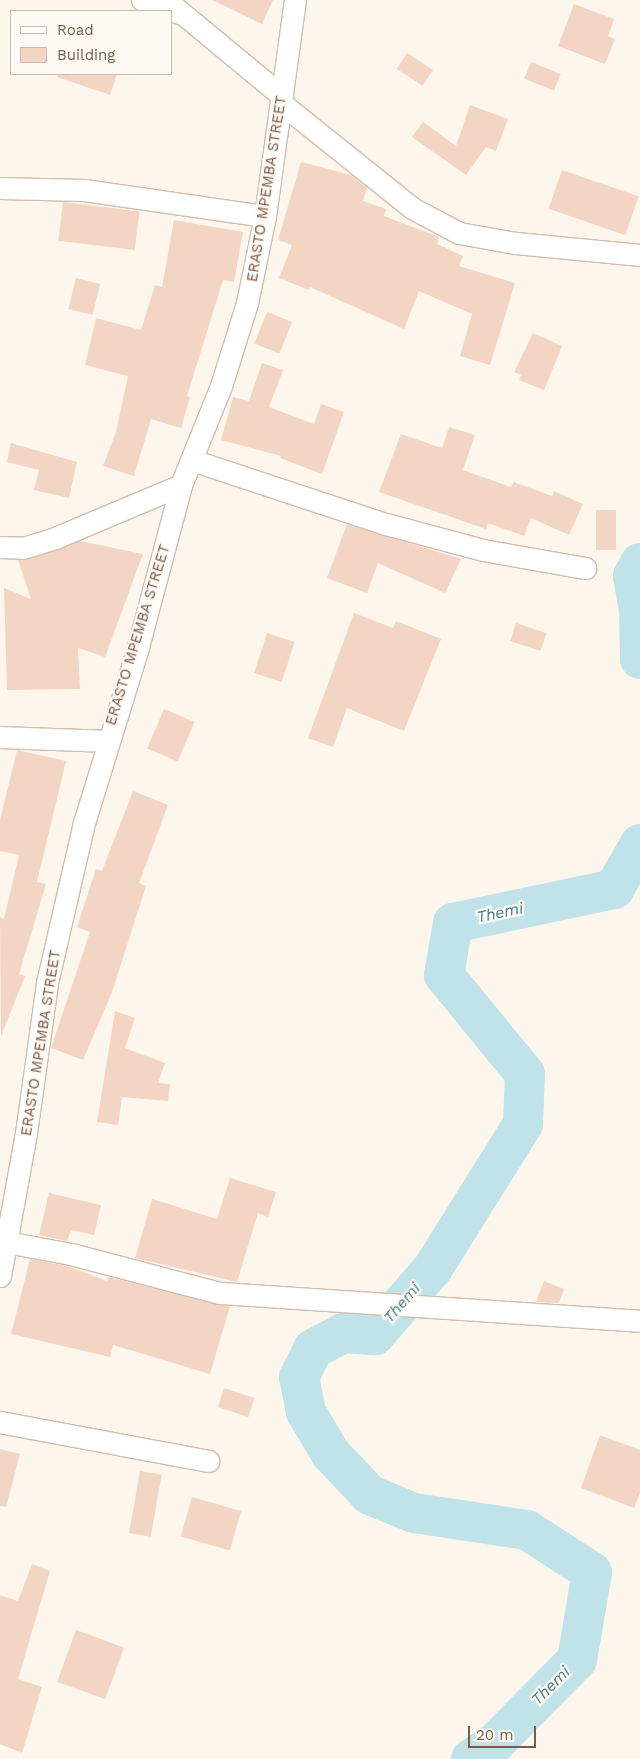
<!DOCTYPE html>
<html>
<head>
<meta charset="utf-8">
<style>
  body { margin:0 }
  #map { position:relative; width:640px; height:1759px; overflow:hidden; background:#fdf6ec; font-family:"Work Sans",sans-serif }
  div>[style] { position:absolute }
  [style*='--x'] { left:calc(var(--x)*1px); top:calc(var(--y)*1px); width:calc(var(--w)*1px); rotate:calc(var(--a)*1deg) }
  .river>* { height:40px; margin:-20px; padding:0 20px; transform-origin:20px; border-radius:20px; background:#bfe3e8 }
  .building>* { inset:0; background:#f3d5c3; transform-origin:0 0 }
  .roads { filter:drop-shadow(1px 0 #d1beb0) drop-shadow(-1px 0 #d1beb0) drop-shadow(0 1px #d1beb0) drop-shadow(0 -1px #d1beb0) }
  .minor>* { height:21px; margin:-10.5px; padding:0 10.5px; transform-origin:10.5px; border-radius:10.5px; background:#fff }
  span { translate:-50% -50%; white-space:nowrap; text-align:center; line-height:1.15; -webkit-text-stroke:4.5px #fffaf3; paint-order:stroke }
  .street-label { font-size:15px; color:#7a5c4d }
  .water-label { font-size:16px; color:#437c86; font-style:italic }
  .legend { position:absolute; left:10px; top:10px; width:162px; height:65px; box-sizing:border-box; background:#fffaf3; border:1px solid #cabbb1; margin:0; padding:6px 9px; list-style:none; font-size:15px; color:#7a5c4d }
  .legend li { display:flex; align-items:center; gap:10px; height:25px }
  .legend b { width:25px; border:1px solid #cabbb1 }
  .scale { position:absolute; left:468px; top:1726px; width:68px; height:22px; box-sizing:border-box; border:2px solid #7a5c4d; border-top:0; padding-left:6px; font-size:15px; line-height:18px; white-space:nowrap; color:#7a5c4d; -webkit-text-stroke:4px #fffaf3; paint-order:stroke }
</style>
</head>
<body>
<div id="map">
  <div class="river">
    <div style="--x:640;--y:563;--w:15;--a:118"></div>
    <div style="--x:633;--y:576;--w:34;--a:80"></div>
    <div style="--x:639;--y:609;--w:50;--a:88.9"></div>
    <div style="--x:471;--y:1759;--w:30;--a:-34"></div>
    <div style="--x:496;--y:1742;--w:115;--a:-45.4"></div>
    <div style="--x:577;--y:1660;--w:89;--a:-80.3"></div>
    <div style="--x:592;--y:1572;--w:77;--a:-147.1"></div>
    <div style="--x:527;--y:1530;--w:114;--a:-171.4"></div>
    <div style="--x:414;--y:1513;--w:48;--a:-157.8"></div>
    <div style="--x:370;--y:1495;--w:57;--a:-133.6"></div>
    <div style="--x:331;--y:1454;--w:49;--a:-120.8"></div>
    <div style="--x:306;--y:1412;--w:36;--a:-101"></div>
    <div style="--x:299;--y:1377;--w:31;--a:-63"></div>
    <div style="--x:313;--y:1349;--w:34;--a:-28"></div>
    <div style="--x:343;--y:1333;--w:32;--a:4"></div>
    <div style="--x:375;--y:1335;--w:89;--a:-49.1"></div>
    <div style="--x:433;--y:1268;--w:170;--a:-58"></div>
    <div style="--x:523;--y:1124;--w:50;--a:-87.7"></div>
    <div style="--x:525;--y:1074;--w:128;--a:-129.3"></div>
    <div style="--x:444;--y:975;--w:53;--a:-80.2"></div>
    <div style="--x:453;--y:923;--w:165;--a:-11.9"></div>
    <div style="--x:614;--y:889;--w:52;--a:-60"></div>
  </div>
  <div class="building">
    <div style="clip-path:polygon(212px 0,273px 0,262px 24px)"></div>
    <div style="clip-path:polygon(574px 4px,614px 19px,608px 36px,615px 39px,605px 64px,558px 46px)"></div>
    <div style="left:407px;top:53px;width:31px;height:19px;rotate:33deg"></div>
    <div style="left:531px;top:62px;width:32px;height:18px;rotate:22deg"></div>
    <div style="clip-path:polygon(58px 74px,117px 74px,110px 95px,57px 77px)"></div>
    <div style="clip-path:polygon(470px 105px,508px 119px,496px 151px,486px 147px,466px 175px,412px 137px,423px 122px,456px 146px)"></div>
    <div style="clip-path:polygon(301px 162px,351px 175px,367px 188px,363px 201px,386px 209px,384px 216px,439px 237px,437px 244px,463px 256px,459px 266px,515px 283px,490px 365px,460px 356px,472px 314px,419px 291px,404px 329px,310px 287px,309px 290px,279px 278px,292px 245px,278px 240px)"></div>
    <div style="left:562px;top:170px;width:81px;height:41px;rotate:19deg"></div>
    <div style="left:63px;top:202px;width:77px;height:39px;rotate:7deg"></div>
    <div style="clip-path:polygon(174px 220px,243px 232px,234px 282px,223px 280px,187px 396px,190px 397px,181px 428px,151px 419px,134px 476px,103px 466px,116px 432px,128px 376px,85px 365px,96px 318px,141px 330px,155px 285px,162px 287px)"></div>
    <div style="left:76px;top:278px;width:25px;height:32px;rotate:14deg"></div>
    <div style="left:267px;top:312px;width:27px;height:34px;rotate:22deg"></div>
    <div style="clip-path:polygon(533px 333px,562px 346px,544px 390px,519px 380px,521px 375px,514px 372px)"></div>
    <div style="clip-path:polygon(262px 363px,283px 370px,269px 407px,314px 424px,321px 404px,344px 412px,322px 474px,280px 458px,281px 456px,221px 440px,233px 397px,249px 401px)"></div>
    <div style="clip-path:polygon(449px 427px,475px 435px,463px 470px,511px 487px,514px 482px,552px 496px,554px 491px,583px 504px,569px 535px,531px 518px,524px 536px,488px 523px,486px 529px,379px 492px,401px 434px,442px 448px)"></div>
    <div style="clip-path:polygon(11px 443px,77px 462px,69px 498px,34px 490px,39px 470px,7px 462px)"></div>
    <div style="left:596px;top:510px;width:20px;height:40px"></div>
    <div style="clip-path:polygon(347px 524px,461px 559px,445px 593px,378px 563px,367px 593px,327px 578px)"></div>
    <div style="clip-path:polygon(80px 541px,143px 554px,105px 657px,78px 648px,80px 689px,7px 690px,4px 588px,31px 599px,18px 560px)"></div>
    <div style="clip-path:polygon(354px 613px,393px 628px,396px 621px,441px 639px,404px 731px,347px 708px,333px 747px,308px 738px)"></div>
    <div style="left:516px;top:623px;width:32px;height:19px;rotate:18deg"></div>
    <div style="left:267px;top:633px;width:29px;height:42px;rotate:18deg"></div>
    <div style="left:164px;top:709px;width:33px;height:43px;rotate:23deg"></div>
    <div style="clip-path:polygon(17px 750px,66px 761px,37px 882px,46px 884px,19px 974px,25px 976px,1px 1036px,0 917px,4px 919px,19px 855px,0 851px,0 820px)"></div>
    <div style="clip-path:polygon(133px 791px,168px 805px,139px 883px,146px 886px,112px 992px,83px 1060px,51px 1048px,90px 932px,77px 927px,96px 869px,102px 871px)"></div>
    <div style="clip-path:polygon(115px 1011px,135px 1018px,125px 1048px,165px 1063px,158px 1083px,170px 1084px,168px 1101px,122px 1097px,118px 1125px,97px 1122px)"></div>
    <div style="clip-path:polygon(230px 1178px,276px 1192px,268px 1217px,258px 1213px,237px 1282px,135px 1258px,152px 1199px,217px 1219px)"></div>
    <div style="clip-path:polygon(49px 1193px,101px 1205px,94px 1235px,71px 1230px,67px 1241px,39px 1235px)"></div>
    <div style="clip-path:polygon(30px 1259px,67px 1266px,107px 1281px,108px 1277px,230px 1306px,210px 1374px,113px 1345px,110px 1357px,11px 1334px)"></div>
    <div style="clip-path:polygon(544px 1281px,564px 1289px,559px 1303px,536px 1302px)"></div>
    <div style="left:224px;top:1388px;width:32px;height:20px;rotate:18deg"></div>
    <div style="clip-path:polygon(600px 1435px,640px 1450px,640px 1493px,634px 1508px,581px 1488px)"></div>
    <div style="clip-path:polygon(0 1449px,20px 1454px,6px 1507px,0 1506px)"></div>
    <div style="left:140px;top:1471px;width:22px;height:63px;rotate:10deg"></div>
    <div style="left:192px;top:1497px;width:51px;height:41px;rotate:16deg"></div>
    <div style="clip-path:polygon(32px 1564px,50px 1571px,18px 1679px,42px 1687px,22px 1753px,0 1744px,0 1595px,18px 1601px)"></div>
    <div style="left:76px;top:1630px;width:51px;height:55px;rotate:20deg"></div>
  </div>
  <div class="roads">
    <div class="minor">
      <div style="--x:142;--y:0;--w:39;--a:19"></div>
      <div style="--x:166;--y:0;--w:151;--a:39.6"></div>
      <div style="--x:281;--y:103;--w:168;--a:38.7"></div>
      <div style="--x:412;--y:208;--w:53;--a:28"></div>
      <div style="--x:459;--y:233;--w:58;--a:10"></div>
      <div style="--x:516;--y:243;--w:125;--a:5.5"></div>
      <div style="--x:0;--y:188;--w:84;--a:1.4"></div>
      <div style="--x:84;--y:190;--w:183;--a:8.2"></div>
      <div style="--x:192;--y:460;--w:204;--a:18.3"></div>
      <div style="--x:386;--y:524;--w:100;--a:15"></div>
      <div style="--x:483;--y:550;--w:104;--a:10"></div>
      <div style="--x:0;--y:547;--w:23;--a:2"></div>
      <div style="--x:23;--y:548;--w:34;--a:-17"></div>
      <div style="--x:55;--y:538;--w:137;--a:-22.8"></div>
      <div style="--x:0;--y:737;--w:107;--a:2.1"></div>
      <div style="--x:6;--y:1242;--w:66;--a:10.5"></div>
      <div style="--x:71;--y:1254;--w:154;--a:14.7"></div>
      <div style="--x:220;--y:1293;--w:421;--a:3.8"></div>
      <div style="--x:0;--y:1276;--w:145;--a:-79.7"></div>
      <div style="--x:26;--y:1133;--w:151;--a:-82"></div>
      <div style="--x:47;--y:983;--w:164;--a:-77"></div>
      <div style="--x:84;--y:823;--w:184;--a:-72.9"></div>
      <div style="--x:138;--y:647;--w:168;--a:-75.1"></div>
      <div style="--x:181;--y:485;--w:107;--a:-68"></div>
      <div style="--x:221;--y:386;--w:87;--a:-72.6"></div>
      <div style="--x:247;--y:303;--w:89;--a:-78.3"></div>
      <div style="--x:265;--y:216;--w:218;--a:-82.1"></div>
      <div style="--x:0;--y:1422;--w:212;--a:10.6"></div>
    </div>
  </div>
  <div class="street-label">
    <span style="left:267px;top:189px;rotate:-81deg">ERASTO MPEMBA STREET</span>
    <span style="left:138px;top:635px;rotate:-73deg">ERASTO MPEMBA STREET</span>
    <span style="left:41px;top:1043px;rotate:-81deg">ERASTO MPEMBA STREET</span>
  </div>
  <div class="water-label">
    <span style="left:500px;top:913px;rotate:-12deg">Themi</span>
    <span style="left:402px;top:1303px;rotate:-49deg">Themi</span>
    <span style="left:551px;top:1686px;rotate:-45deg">Themi</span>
  </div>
  <ul class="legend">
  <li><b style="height:6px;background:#fff"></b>Road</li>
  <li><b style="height:14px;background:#f3d5c3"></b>Building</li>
  </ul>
  <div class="scale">20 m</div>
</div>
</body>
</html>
